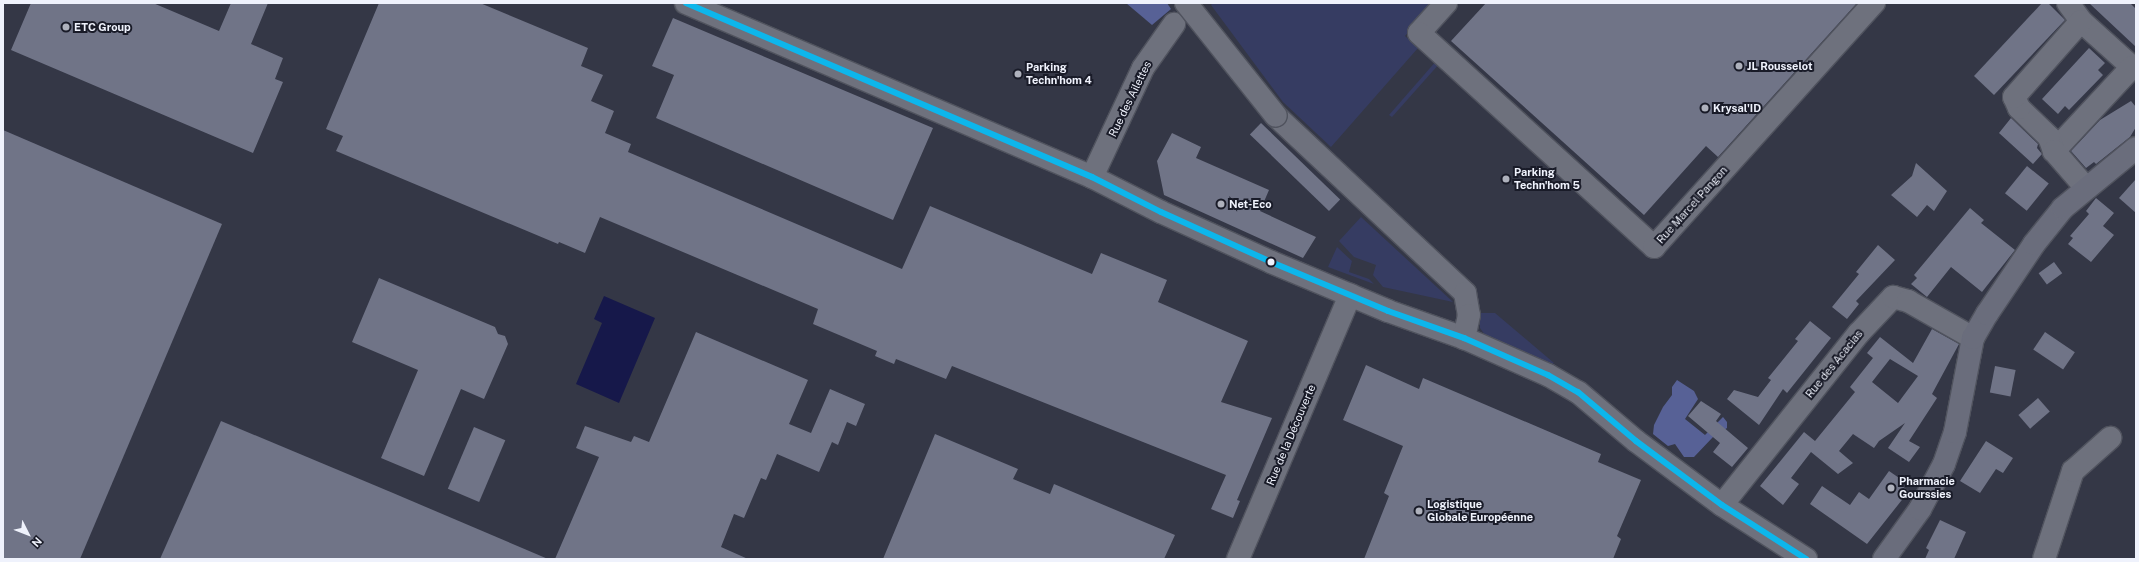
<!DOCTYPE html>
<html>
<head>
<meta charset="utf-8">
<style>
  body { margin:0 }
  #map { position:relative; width:2139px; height:562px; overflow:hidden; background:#343746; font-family:"Public Sans",sans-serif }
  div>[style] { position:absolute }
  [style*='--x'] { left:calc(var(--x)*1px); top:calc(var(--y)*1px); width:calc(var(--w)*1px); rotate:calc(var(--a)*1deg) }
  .green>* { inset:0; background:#363c62 }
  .forest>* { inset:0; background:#576196 }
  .water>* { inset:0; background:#16184a }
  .building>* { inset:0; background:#707487; transform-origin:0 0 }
  .roads { filter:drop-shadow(1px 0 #50535e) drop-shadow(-1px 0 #50535e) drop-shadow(0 1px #50535e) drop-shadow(0 -1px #50535e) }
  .minor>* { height:22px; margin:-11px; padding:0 11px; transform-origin:11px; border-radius:11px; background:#6e717d }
  .major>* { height:22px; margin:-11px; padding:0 11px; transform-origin:11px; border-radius:11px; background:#6a6d7c }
  .bridges { filter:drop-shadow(1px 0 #50535e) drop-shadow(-1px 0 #50535e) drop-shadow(0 1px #50535e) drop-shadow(0 -1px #50535e) }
  .minor-bridge>* { height:22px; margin:-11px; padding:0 11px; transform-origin:11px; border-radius:11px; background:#6e717d }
  .bus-1>* { height:6px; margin:-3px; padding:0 3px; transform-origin:3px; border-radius:3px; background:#0db6eb }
  .dots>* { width:11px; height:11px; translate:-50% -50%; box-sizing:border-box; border:2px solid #191b28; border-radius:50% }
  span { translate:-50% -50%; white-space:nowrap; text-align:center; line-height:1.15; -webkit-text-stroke:4px #191b28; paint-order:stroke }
  .poi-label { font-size:11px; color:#eff2fc; font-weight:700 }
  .left { translate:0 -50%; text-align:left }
  .street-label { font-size:11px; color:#eff2fc }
  .frame { position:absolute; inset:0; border:4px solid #eff2fc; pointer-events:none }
  .north { position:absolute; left:8px; top:514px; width:40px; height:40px; -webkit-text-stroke:3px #191b28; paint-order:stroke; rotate:132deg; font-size:11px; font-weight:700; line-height:16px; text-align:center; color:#eff2fc }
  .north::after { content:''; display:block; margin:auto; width:14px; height:18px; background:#eff2fc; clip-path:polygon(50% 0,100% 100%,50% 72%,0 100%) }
</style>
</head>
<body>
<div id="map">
  <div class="green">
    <div style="clip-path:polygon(1213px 3px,1434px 3px,1405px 36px,1418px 48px,1331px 147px,1283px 102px,1211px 5px)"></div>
    <div style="clip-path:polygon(1437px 60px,1440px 63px,1392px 117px,1389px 115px)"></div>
    <div style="clip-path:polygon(1361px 217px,1453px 302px,1383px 287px,1373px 275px,1376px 265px,1354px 257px,1339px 241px)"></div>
    <div style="clip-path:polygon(1337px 247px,1352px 261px,1349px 272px,1369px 279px,1374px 284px,1328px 267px)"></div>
    <div style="clip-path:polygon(1479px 313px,1495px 313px,1554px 363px,1551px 365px,1485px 335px,1480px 328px)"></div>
  </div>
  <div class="forest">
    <div style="clip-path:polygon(1126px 3px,1167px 3px,1171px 9px,1152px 25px)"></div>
    <div style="clip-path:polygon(1677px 380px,1694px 391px,1698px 399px,1685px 419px,1705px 435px,1723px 417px,1727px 422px,1727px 428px,1713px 437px,1694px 457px,1684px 457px,1675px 444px,1668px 446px,1653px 434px,1654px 425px,1663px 407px,1672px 395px,1672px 387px)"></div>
  </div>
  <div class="water">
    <div style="clip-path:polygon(604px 296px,655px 318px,619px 403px,576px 384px,602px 323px,594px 319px)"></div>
  </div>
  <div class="building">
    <div style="clip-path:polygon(31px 3px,153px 3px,219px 31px,231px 3px,268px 3px,251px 44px,283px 58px,275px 79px,283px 82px,253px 153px,11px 50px)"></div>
    <div style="clip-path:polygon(379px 3px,480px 3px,588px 48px,581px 66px,603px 75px,591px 101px,614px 111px,605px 133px,631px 144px,628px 152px,902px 269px,930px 206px,1092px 274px,1101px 253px,1167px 280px,1158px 302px,1248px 341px,1221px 402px,1272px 418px,1237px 500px,1240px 501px,1233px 518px,1211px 509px,1226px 475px,952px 366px,946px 379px,896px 359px,894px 364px,875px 356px,877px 351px,813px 324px,818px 309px,600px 217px,585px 253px,559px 242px,558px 244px,336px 151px,343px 136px,326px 129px)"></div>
    <div style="clip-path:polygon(1486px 3px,1857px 3px,1718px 157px,1706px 146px,1644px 215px,1451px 41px)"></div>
    <div style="clip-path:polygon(2042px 3px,2048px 3px,2065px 20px,1994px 95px,1974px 76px)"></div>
    <div style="clip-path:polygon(2089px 3px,2130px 3px,2136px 9px,2136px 47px)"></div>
    <div style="clip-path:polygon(673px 18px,933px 128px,893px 220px,656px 118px,674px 75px,652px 66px)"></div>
    <div style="clip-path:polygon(2089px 48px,2105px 63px,2098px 70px,2103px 75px,2069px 110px,2065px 106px,2058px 114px,2042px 99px)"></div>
    <div style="clip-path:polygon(2131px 101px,2136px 107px,2136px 127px,2130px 137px,2096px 164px,2094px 162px,2086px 168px,2071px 151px,2100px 120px)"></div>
    <div style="clip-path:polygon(2011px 118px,2038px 144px,2037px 148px,2042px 154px,2033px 164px,1999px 133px)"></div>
    <div style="left:1261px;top:123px;width:110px;height:16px;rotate:44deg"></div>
    <div style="clip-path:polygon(3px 130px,222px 224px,80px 559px,3px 559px)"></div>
    <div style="clip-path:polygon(1172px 133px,1201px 147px,1196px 158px,1269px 190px,1260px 211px,1316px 237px,1303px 258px,1164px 195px,1157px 161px)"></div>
    <div style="clip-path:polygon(1916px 163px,1947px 191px,1934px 211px,1927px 205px,1917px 217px,1891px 195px,1912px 176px)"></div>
    <div style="left:2027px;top:166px;width:28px;height:35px;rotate:39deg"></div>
    <div style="clip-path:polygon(2136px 179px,2136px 213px,2119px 198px)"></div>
    <div style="clip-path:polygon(2096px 198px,2114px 213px,2103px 226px,2114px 235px,2091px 262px,2068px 244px,2073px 238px,2070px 236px,2089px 214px,2086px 211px)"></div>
    <div style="clip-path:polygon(1970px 208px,1984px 220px,1981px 223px,2015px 250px,1982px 292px,1951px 267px,1927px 297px,1911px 284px,1917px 278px,1914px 275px)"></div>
    <div style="clip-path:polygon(1878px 245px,1895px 260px,1856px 301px,1859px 304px,1847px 319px,1832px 307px,1859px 274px,1856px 272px)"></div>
    <div style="left:2054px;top:262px;width:14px;height:19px;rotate:54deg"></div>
    <div style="clip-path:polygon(379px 278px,495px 327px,498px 334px,505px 336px,508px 344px,484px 399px,461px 389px,424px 476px,381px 458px,418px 370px,352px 342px)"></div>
    <div style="clip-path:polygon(1810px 321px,1831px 338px,1787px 393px,1783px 389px,1759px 425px,1727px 399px,1734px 390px,1758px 397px,1771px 380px,1768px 378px,1798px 341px,1795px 339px)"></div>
    <div style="clip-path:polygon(evenodd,1932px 329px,1959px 344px,1932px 394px,1937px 398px,1909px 441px,1920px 447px,1909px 462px,1888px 448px,1905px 423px,1879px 441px,1874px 448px,1853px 434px,1839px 451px,1853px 463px,1838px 474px,1811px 452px,1791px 478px,1799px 484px,1783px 505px,1760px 486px,1804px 432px,1815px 441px,1855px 392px,1850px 387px,1873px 358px,1867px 353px,1880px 337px,1913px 363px,1932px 329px,1890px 359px,1918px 376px,1898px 403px,1872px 382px,1890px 359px)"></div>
    <div style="clip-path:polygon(696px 332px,808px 380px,789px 424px,811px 433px,830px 389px,865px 404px,856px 426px,847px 422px,838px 445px,832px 442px,819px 472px,777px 454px,766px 480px,761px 478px,744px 518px,734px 514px,721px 547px,748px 559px,555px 559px,599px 457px,576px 448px,585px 426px,631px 442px,634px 436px,649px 442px)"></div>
    <div style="left:2045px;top:332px;width:36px;height:21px;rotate:34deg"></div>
    <div style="clip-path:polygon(1366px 365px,1419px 389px,1423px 378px,1601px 454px,1598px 462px,1641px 480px,1617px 536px,1621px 539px,1613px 559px,1364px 559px,1389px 496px,1384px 493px,1403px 446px,1343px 420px)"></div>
    <div style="left:1995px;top:366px;width:21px;height:27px;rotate:11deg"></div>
    <div style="left:2038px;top:398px;width:18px;height:26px;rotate:49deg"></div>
    <div style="clip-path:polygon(1701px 401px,1721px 414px,1716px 421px,1748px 448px,1732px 467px,1713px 452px,1720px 443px,1688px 416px)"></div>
    <div style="clip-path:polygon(221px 421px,393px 493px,548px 559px,160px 559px)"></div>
    <div style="left:474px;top:427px;width:34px;height:67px;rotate:23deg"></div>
    <div style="clip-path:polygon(935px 434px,1018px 469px,1013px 479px,1050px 494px,1054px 484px,1175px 535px,1164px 559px,883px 559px)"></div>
    <div style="clip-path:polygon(1986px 441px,2013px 458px,2003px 473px,1996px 469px,1980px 493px,1960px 481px)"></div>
    <div style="clip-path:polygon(1889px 471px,1905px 482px,1902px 486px,1909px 491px,1867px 544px,1810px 504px,1822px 486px,1850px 505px,1859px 492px,1869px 499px)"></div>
    <div style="clip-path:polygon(1940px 520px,1966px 532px,1954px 559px,1925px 559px,1929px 550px,1926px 548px)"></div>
  </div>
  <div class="roads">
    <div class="minor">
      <div style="--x:686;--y:3;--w:442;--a:23.2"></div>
      <div style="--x:1092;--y:177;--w:77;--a:26.9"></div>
      <div style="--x:1161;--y:212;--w:121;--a:24.4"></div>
      <div style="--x:1271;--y:262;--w:127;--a:22.7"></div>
      <div style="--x:1388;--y:311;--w:81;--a:19.6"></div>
      <div style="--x:1464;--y:338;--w:92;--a:23.8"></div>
      <div style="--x:1548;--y:375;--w:34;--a:30"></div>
      <div style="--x:1578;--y:392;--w:76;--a:40.2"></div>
      <div style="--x:1636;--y:441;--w:107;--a:36.7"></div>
      <div style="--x:1722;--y:505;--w:100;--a:32.7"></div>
      <div style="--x:1446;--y:3;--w:40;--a:132"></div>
      <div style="--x:1419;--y:33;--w:318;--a:42.3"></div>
      <div style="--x:1654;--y:247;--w:329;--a:-48"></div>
      <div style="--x:2068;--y:3;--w:22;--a:54"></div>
      <div style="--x:2081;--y:21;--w:69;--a:42"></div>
      <div style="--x:2132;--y:67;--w:115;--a:132.9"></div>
      <div style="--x:2054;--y:151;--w:15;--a:-110"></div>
      <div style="--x:2049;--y:137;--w:42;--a:-136"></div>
      <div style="--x:2019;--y:108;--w:12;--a:-114"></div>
      <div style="--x:2014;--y:97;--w:101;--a:-48.6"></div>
      <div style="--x:1276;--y:116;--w:259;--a:43.1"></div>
      <div style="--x:1465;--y:293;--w:22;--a:80"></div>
      <div style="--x:1469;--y:315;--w:24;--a:102"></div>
      <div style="--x:2054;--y:151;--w:49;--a:49.1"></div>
      <div style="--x:1092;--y:177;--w:120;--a:-64.9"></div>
      <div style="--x:1143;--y:68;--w:54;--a:-54.8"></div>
      <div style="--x:1722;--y:505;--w:220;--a:-51.5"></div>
      <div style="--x:1859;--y:333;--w:50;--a:-46.6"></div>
      <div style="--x:1893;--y:297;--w:16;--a:15"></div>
      <div style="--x:1908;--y:301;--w:75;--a:29.6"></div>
      <div style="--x:1238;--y:559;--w:287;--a:-67"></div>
      <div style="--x:2044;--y:559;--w:93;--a:-71.8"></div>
      <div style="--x:2073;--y:471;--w:50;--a:-41.7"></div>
    </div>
    <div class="major">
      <div style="--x:1884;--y:559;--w:62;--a:-54.2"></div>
      <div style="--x:1920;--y:509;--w:51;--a:-61.9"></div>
      <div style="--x:1944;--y:464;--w:34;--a:-71"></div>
      <div style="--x:1955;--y:432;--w:96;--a:-79.2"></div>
      <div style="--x:1973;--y:338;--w:28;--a:-60"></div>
      <div style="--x:1987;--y:314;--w:84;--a:-56.1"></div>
      <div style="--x:2034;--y:244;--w:46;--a:-51.1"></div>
      <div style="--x:2063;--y:208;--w:94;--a:-39.4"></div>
    </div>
  </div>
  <div class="bridges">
    <div class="minor-bridge">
      <div style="--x:1186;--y:3;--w:144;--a:51.5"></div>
    </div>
  </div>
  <div class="bus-1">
    <div style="--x:686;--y:3;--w:442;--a:23.2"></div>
    <div style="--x:1092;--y:177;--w:77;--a:26.9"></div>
    <div style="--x:1161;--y:212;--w:121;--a:24.4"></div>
    <div style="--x:1271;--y:262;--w:127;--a:22.7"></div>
    <div style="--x:1388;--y:311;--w:81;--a:19.6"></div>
    <div style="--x:1464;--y:338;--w:92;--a:23.8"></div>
    <div style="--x:1548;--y:375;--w:34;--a:30"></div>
    <div style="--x:1578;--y:392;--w:76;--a:40.2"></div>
    <div style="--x:1636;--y:441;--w:107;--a:36.7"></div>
    <div style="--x:1722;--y:505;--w:100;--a:32.7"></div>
  </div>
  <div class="dots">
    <div style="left:66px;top:27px;background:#aeb1bc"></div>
    <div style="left:1739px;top:66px;background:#aeb1bc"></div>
    <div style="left:1018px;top:74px;background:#aeb1bc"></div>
    <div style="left:1705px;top:108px;background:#aeb1bc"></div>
    <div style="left:1506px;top:179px;background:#aeb1bc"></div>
    <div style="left:1221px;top:204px;background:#aeb1bc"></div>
    <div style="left:1271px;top:262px;background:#eff2fc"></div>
    <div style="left:1891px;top:488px;background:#aeb1bc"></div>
    <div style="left:1419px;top:511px;background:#aeb1bc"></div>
  </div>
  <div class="poi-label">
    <span class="left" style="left:74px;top:27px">ETC Group</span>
    <span class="left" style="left:1747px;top:66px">JL Rousselot</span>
    <span class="left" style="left:1026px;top:74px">Parking<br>Techn'hom 4</span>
    <span class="left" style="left:1713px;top:108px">Krysal'ID</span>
    <span class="left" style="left:1514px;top:179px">Parking<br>Techn'hom 5</span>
    <span class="left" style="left:1229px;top:204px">Net-Eco</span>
    <span class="left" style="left:1899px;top:488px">Pharmacie<br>Gourssies</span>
    <span class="left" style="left:1427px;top:511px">Logistique<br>Globale Européenne</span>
  </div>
  <div class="street-label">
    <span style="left:1130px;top:99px;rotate:-64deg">Rue des Ailettes</span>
    <span style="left:1692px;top:205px;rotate:-48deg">Rue Marcel Pangon</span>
    <span style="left:1834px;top:364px;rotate:-51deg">Rue des Acacias</span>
    <span style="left:1291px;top:435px;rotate:-67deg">Rue de la Découverte</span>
  </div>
  <div class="frame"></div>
  <div class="north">N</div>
</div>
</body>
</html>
